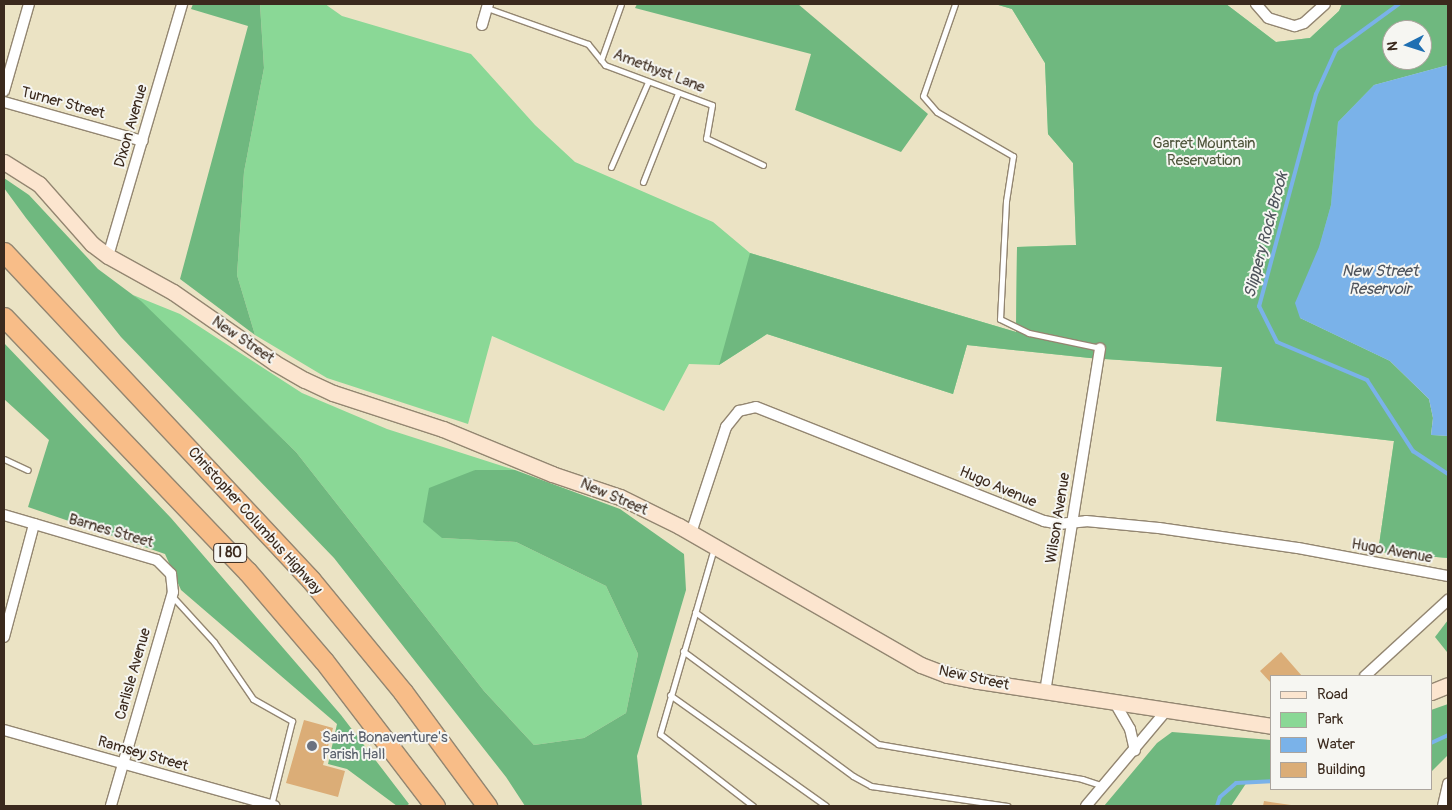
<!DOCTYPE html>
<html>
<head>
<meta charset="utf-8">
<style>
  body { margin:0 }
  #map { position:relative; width:1452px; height:810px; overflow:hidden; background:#ebe3c4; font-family:Pangolin,sans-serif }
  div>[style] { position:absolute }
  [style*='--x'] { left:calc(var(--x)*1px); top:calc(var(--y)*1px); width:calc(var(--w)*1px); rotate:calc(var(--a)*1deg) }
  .green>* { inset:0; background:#8ad896 }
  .forest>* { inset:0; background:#6fb87f }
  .water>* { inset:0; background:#7ab2e9 }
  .stream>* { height:4px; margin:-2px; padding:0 2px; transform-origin:2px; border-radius:2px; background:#7ab2e9 }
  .building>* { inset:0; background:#dbad77 }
  .roads { filter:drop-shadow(1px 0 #938671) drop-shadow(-1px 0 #938671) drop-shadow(0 1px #938671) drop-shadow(0 -1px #938671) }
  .lane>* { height:5px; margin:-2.5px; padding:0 2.5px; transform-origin:2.5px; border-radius:2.5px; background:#fff }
  .street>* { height:10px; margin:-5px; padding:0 5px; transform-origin:5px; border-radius:5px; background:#fff }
  .secondary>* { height:15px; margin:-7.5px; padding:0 7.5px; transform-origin:7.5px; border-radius:7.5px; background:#fce5cf }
  .highway>* { height:19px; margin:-9.5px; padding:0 9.5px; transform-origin:9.5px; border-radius:9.5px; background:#f8bd88 }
  .dots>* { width:14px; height:14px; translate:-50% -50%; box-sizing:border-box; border:2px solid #f6f6f2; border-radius:50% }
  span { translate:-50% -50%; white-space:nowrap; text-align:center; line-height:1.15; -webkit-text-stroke:4px #f6f6f2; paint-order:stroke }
  .shield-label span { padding:1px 4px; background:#f6f6f2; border:1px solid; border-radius:4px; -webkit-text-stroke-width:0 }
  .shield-label { font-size:14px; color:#3b2a1e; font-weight:700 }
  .street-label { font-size:15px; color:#3b2a1e }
  .park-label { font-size:15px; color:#4f563c }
  .worship-label { font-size:15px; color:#5b616d }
  .left { translate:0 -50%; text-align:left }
  .water-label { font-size:16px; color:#4e535b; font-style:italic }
  .frame { position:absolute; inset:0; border:5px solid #3b2a1e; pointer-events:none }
  .legend { position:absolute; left:1270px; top:675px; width:162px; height:115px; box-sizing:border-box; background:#f6f6f2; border:1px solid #aba49d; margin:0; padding:6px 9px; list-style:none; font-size:15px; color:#3b2a1e }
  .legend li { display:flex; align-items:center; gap:10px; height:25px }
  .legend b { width:25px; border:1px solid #aba49d }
  .north { position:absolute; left:1382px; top:20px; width:50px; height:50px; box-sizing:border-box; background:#f6f6f2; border:1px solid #aba49d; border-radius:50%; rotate:265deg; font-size:14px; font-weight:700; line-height:20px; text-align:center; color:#3b2a1e }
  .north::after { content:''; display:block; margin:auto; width:18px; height:22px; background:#1f6fb2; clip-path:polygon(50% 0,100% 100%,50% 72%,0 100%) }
</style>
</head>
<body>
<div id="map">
  <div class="green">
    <div style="clip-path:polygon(evenodd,260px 4px,325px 4px,342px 16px,471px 54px,535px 125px,575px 162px,713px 222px,750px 253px,1016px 332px,1017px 247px,1076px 245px,1073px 163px,1048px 134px,1045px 63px,1012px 9px,995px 4px,1226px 4px,1276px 42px,1310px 38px,1339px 11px,1342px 4px,1448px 4px,1448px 65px,1374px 85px,1300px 318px,1390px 361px,1431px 435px,1448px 436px,1448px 558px,1378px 552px,1394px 441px,1216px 421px,1222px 367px,1090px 358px,967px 345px,953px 394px,767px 334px,719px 365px,689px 364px,664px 411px,492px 336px,468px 424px,327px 378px,255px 335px,237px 275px,244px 172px,264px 68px,260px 4px,1392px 30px,1422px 30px,1422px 60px,1392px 60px,1392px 30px)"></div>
    <div style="clip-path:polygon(133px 295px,180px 314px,302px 393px,387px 429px,515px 470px,475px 470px,442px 538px,516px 542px,606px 586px,638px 654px,626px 713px,584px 738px,534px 745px,484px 691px,296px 452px)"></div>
  </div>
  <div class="forest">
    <div style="clip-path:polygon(193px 4px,260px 4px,264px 68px,244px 172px,237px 275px,255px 335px,180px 279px,248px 26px,191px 9px)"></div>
    <div style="clip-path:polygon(637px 4px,798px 4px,928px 114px,901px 152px,795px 110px,811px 54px,635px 8px)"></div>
    <div style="clip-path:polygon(evenodd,995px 4px,1226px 4px,1276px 42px,1310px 38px,1339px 11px,1342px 4px,1448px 4px,1448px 65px,1374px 85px,1338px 122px,1331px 205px,1300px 318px,1390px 361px,1429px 399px,1433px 418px,1431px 435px,1448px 436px,1448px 558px,1378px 552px,1394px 441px,1216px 421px,1222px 367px,1090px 358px,967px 345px,953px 394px,767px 334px,719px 365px,750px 253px,1016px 332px,1017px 247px,1076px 245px,1073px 163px,1048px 134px,1045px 63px,1012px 9px,995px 4px,1392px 30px,1422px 30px,1422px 60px,1392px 60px,1392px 30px)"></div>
    <div style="clip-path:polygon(4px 178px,29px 195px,98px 269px,141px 301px,296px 452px,484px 691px,534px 745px,584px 738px,626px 713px,638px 654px,606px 586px,516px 542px,442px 538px,423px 522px,429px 488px,475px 470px,515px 470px,620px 509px,684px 554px,686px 590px,637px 756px,642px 806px,525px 806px,506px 777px,334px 558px,121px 337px,26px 218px,4px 188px)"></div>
    <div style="clip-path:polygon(4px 343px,171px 518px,341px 715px,409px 804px,406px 806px,397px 806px,347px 769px,328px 764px,337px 724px,181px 590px,165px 554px,28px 507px,49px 440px,4px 399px)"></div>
    <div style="clip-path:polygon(1448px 620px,1448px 652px,1447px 652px,1435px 637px)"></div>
    <div style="clip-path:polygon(1448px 704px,1448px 755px,1431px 772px,1431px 710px)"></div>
    <div style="clip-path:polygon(1172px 732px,1271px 740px,1271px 781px,1247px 782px,1231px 806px,1104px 806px,1157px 743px)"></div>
  </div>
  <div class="water">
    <div style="clip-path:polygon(1448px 65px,1448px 436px,1431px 435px,1433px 418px,1429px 399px,1390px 361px,1300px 318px,1295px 303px,1319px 247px,1331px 205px,1338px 122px,1374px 85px)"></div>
  </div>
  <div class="stream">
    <div style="--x:1399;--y:4;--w:78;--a:143.9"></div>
    <div style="--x:1336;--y:50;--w:48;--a:114.4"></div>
    <div style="--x:1316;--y:94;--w:220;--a:105"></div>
    <div style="--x:1259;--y:306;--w:40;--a:63.4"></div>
    <div style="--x:1277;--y:342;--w:98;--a:22.9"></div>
    <div style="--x:1367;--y:380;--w:85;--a:57.1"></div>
    <div style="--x:1413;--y:451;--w:42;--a:33.3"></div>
    <div style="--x:1431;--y:743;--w:19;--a:-25"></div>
    <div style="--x:1217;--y:806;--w:9;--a:-72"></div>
    <div style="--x:1220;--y:797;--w:21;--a:-41"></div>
    <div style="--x:1236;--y:783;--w:35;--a:-3"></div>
  </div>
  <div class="building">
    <div style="clip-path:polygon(1281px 652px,1302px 676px,1271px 676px,1271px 683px,1260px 671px)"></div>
    <div style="clip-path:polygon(304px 720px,333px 728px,323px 765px,345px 771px,338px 797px,286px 783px)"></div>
    <div style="clip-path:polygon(1264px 801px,1291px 805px,1291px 806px,1263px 806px)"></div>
  </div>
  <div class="roads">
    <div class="lane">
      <div style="--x:955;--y:4;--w:97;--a:109.2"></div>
      <div style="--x:923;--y:96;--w:21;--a:49"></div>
      <div style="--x:937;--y:112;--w:88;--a:30.1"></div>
      <div style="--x:1013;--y:156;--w:46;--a:98.8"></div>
      <div style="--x:1006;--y:201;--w:118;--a:92.9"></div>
      <div style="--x:1000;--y:319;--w:32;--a:26"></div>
      <div style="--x:1029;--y:333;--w:73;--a:11.9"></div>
      <div style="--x:487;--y:8;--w:107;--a:19.6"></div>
      <div style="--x:588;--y:44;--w:27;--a:51"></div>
      <div style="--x:605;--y:65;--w:114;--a:20.5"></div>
      <div style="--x:712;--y:105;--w:34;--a:100"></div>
      <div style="--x:706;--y:138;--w:63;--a:25.3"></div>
      <div style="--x:601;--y:60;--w:59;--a:-70.3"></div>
      <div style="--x:611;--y:167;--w:93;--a:-66.5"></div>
      <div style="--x:643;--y:182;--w:96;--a:-68.5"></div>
      <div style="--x:4;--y:459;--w:26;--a:25"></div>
      <div style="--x:714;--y:548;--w:194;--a:106.2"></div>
      <div style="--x:660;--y:734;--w:118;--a:37.7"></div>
      <div style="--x:172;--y:596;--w:62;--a:47.6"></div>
      <div style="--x:214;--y:642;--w:69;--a:55.6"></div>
      <div style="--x:253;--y:699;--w:45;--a:29.4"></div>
      <div style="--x:292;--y:721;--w:87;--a:104"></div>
      <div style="--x:695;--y:612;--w:226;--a:35.8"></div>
      <div style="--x:878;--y:744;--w:207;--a:9.7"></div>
      <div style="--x:1082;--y:779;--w:23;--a:18"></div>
      <div style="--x:683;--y:651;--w:211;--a:36.3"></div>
      <div style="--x:853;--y:776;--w:21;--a:29"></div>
      <div style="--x:871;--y:786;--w:138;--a:8.3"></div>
      <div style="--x:670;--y:695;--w:191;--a:35.4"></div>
    </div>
    <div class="street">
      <div style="--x:1256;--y:4;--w:18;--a:49"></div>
      <div style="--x:1268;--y:18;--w:28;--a:17"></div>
      <div style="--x:1295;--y:26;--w:9;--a:-18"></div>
      <div style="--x:1304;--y:23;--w:28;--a:-42"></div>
      <div style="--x:482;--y:25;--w:22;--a:-74"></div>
      <div style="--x:4;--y:91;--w:91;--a:-74"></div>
      <div style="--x:4;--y:102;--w:144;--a:15.7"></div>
      <div style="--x:108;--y:256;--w:263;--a:-73.6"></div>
      <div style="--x:4;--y:515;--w:159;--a:16.4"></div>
      <div style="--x:157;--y:560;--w:20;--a:45"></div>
      <div style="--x:171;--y:574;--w:18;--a:84"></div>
      <div style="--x:173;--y:592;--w:223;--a:106.2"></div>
      <div style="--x:691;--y:533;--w:112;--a:-71.7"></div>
      <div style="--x:726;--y:427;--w:21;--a:-51"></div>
      <div style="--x:739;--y:411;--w:17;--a:-13"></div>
      <div style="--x:756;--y:407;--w:310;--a:21.6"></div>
      <div style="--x:1044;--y:521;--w:15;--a:11"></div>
      <div style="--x:1059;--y:524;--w:27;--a:-6"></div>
      <div style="--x:1086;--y:521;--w:73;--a:5.5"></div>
      <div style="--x:1159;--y:528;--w:140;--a:8.2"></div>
      <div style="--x:1298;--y:548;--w:153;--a:10.6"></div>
      <div style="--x:4;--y:637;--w:117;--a:-75.1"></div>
      <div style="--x:1365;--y:676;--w:113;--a:-42.5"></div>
      <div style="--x:1045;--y:692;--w:348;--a:-80.9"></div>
      <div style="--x:1115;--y:703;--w:30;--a:60"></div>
      <div style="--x:1130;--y:729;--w:22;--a:77"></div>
      <div style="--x:4;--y:730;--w:281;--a:15.7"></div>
      <div style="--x:1086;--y:806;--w:124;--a:-49.9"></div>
      <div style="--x:1443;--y:806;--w:23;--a:-77"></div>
    </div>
    <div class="secondary">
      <div style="--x:4;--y:162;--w:41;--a:32.2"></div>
      <div style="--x:39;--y:184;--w:80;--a:48.5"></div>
      <div style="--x:92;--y:244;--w:20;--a:37"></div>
      <div style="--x:108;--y:256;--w:74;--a:29"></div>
      <div style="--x:173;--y:292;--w:124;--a:34.8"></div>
      <div style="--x:275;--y:363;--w:34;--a:30"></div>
      <div style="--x:305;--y:380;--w:31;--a:25"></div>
      <div style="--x:333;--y:393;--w:116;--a:18.1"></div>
      <div style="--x:443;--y:429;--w:118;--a:22.4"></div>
      <div style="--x:552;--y:474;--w:72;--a:18.7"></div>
      <div style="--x:620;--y:497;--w:66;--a:26.2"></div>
      <div style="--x:679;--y:526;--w:279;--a:29.9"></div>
      <div style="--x:921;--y:665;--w:28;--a:21"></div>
      <div style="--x:947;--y:675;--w:32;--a:11"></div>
      <div style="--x:978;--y:681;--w:296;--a:8.7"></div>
      <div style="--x:1431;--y:692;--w:18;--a:-22"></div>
    </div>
    <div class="highway">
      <div style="--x:4;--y:252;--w:449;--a:46.9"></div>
      <div style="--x:311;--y:580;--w:145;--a:50.6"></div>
      <div style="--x:403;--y:692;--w:142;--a:53.6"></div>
      <div style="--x:4;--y:317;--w:352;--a:46.3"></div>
      <div style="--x:247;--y:571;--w:118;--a:49.5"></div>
      <div style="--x:324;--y:661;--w:183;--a:52.6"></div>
    </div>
  </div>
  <div class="dots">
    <div style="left:312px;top:746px;background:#6b7280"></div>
  </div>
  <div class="shield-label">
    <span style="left:230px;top:553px">I 80</span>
  </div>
  <div class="street-label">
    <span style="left:659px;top:71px;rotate:21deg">Amethyst Lane</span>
    <span style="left:63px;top:103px;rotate:15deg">Turner Street</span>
    <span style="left:131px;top:126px;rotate:-74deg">Dixon Avenue</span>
    <span style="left:243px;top:340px;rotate:34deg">New Street</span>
    <span style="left:998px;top:487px;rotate:23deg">Hugo Avenue</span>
    <span style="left:614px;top:497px;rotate:23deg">New Street</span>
    <span style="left:1058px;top:518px;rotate:-81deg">Wilson Avenue</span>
    <span style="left:255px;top:521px;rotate:48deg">Christopher Columbus Highway</span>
    <span style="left:111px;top:531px;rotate:16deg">Barnes Street</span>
    <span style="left:1392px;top:551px;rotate:10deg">Hugo Avenue</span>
    <span style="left:133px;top:674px;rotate:-74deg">Carlisle Avenue</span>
    <span style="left:974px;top:678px;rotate:12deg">New Street</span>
    <span style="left:143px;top:754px;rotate:16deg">Ramsey Street</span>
  </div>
  <div class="park-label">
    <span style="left:1204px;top:152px">Garret Mountain<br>Reservation</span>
  </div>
  <div class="worship-label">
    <span class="left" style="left:322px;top:746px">Saint Bonaventure's<br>Parish Hall</span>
  </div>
  <div class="water-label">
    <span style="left:1266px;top:235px;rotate:-75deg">Slippery Rock Brook</span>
    <span style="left:1380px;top:280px">New Street<br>Reservoir</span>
  </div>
  <div class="frame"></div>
  <ul class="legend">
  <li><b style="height:6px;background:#fce5cf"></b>Road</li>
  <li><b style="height:14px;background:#8ad896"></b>Park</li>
  <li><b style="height:14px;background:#7ab2e9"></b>Water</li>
  <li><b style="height:14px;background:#dbad77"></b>Building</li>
  </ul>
  <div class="north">N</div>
</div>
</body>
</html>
